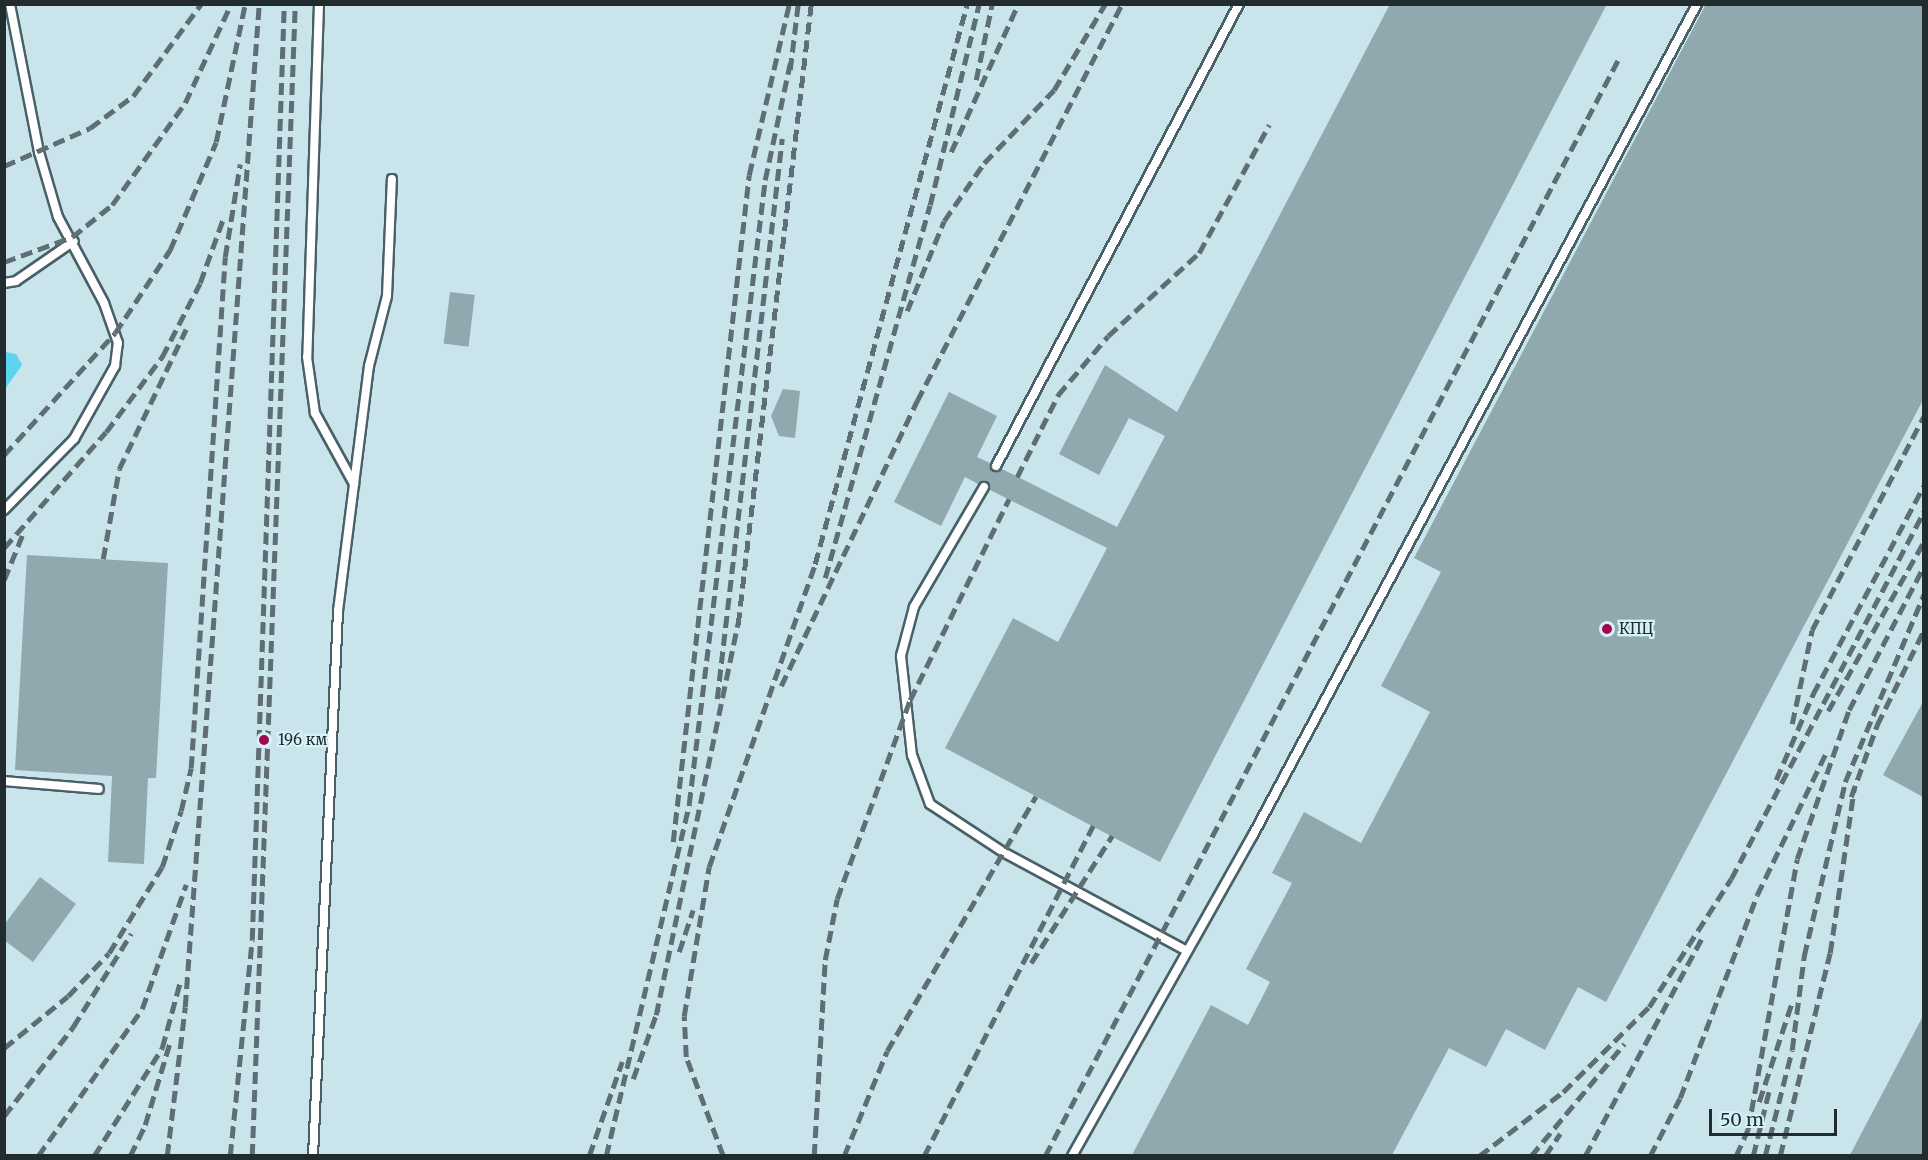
<!DOCTYPE html>
<html>
<head>
<meta charset="utf-8">
<style>
  body { margin:0 }
  #map { position:relative; width:1928px; height:1160px; overflow:hidden; background:#c9e4eb; font-family:Merriweather,serif }
  div>[style] { position:absolute }
  [style*='--x'] { left:calc(var(--x)*1px); top:calc(var(--y)*1px); width:calc(var(--w)*1px); rotate:calc(var(--a)*1deg) }
  .water>* { inset:0; background:#5cd4ee }
  .building>* { inset:0; background:#8fa9af; transform-origin:0 0 }
  .roads { filter:drop-shadow(2px 0 #486066) drop-shadow(-2px 0 #486066) drop-shadow(0 2px #486066) drop-shadow(0 -2px #486066) }
  .service>* { height:8px; margin:-4px; padding:0 4px; transform-origin:4px; border-radius:4px; background:#fff }
  .rail>* { height:4.5px; margin-top:-2.25px; transform-origin:0; background:repeating-linear-gradient(90deg,#5e6e72 0 12px,transparent 0 18px) }
  .dots>* { width:16px; height:16px; translate:-50% -50%; box-sizing:border-box; border:3px solid #d6f2f8; border-radius:50% }
  span { translate:-50% -50%; white-space:nowrap; text-align:center; line-height:1.15; -webkit-text-stroke:4.5px #d6f2f8; paint-order:stroke }
  .poi-label { font-size:15px; color:#222c2e }
  .left { translate:0 -50%; text-align:left }
  .frame { position:absolute; inset:0; border:6px solid #222c2e; pointer-events:none }
  .scale { position:absolute; left:1709px; top:1109px; width:128px; height:27px; box-sizing:border-box; border:3px solid #222c2e; border-top:0; padding-left:8px; font-size:18px; line-height:21px; white-space:nowrap; color:#222c2e; -webkit-text-stroke:4px #d6f2f8; paint-order:stroke }
</style>
</head>
<body>
<div id="map">
  <div class="water">
    <div style="clip-path:polygon(5px 352px,16px 354px,22px 365px,5px 389px)"></div>
  </div>
  <div class="building">
    <div style="clip-path:polygon(1390px 4px,1607px 4px,1160px 862px,945px 748px,1013px 618px,1058px 642px,1107px 548px,990px 490px,985px 481px,978px 484px,965px 477px,941px 526px,894px 502px,949px 392px,997px 416px,977px 457px,990px 463px,993px 471px,1002px 469px,1117px 527px,1165px 436px,1129px 418px,1099px 475px,1059px 454px,1105px 365px,1177px 412px)"></div>
    <div style="clip-path:polygon(1706px 4px,1923px 4px,1923px 400px,1606px 1002px,1578px 987px,1545px 1050px,1506px 1029px,1486px 1067px,1449px 1048px,1392px 1155px,1132px 1155px,1211px 1005px,1248px 1025px,1270px 982px,1246px 969px,1292px 883px,1272px 873px,1304px 812px,1361px 843px,1430px 712px,1381px 686px,1441px 572px,1414px 558px)"></div>
    <div style="left:450px;top:292px;width:25px;height:52px;rotate:7deg"></div>
    <div style="clip-path:polygon(783px 389px,800px 391px,795px 438px,779px 436px,771px 416px)"></div>
    <div style="clip-path:polygon(27px 555px,168px 563px,156px 778px,148px 778px,144px 864px,108px 862px,112px 776px,15px 770px)"></div>
    <div style="clip-path:polygon(1923px 702px,1923px 797px,1883px 775px)"></div>
    <div style="clip-path:polygon(40px 877px,76px 904px,33px 962px,4px 940px,4px 925px)"></div>
    <div style="clip-path:polygon(1923px 1016px,1923px 1155px,1850px 1155px)"></div>
  </div>
  <div class="roads">
    <div class="service">
      <div style="--x:319;--y:4;--w:353;--a:91.9"></div>
      <div style="--x:307;--y:357;--w:57;--a:81.9"></div>
      <div style="--x:315;--y:413;--w:81;--a:61.2"></div>
      <div style="--x:4;--y:283;--w:12;--a:-9"></div>
      <div style="--x:16;--y:281;--w:70;--a:-34.6"></div>
      <div style="--x:996;--y:466;--w:522;--a:-62.26"></div>
      <div style="--x:984;--y:487;--w:139;--a:120.3"></div>
      <div style="--x:914;--y:607;--w:51;--a:104.9"></div>
      <div style="--x:901;--y:656;--w:100;--a:83.7"></div>
      <div style="--x:912;--y:755;--w:52;--a:69.8"></div>
      <div style="--x:930;--y:804;--w:87;--a:33.3"></div>
      <div style="--x:1003;--y:852;--w:209;--a:28.3"></div>
      <div style="--x:4;--y:510;--w:100;--a:-45.4"></div>
      <div style="--x:74;--y:439;--w:84;--a:-60.7"></div>
      <div style="--x:115;--y:366;--w:23;--a:-83"></div>
      <div style="--x:118;--y:343;--w:42;--a:-109.3"></div>
      <div style="--x:104;--y:303;--w:98;--a:-118.1"></div>
      <div style="--x:58;--y:217;--w:68;--a:-106.3"></div>
      <div style="--x:39;--y:152;--w:151;--a:-101.1"></div>
      <div style="--x:4;--y:781;--w:95;--a:4.8"></div>
      <div style="--x:313;--y:1156;--w:546;--a:-87.37"></div>
      <div style="--x:338;--y:611;--w:247;--a:-82.8"></div>
      <div style="--x:369;--y:366;--w:72;--a:-75.6"></div>
      <div style="--x:387;--y:296;--w:117;--a:-87.6"></div>
      <div style="--x:1072;--y:1156;--w:369;--a:-60.6"></div>
      <div style="--x:1253;--y:835;--w:942;--a:-61.88"></div>
    </div>
  </div>
  <div class="rail">
    <div style="--x:790;--y:70;--w:66;--a:-83.1"></div>
    <div style="--x:976;--y:80;--w:78;--a:-78.1"></div>
    <div style="--x:951;--y:152;--w:162;--a:-65.6"></div>
    <div style="--x:4;--y:166;--w:94;--a:-23.8"></div>
    <div style="--x:90;--y:128;--w:54;--a:-36.7"></div>
    <div style="--x:133;--y:96;--w:114;--a:-53.5"></div>
    <div style="--x:4;--y:262;--w:72;--a:-20.2"></div>
    <div style="--x:72;--y:237;--w:51;--a:-38.7"></div>
    <div style="--x:112;--y:205;--w:125;--a:-54.4"></div>
    <div style="--x:185;--y:103;--w:109;--a:-65.1"></div>
    <div style="--x:907;--y:311;--w:97;--a:-67.7"></div>
    <div style="--x:944;--y:221;--w:70;--a:-55.4"></div>
    <div style="--x:984;--y:163;--w:101;--a:-46.2"></div>
    <div style="--x:1054;--y:90;--w:100;--a:-59.3"></div>
    <div style="--x:4;--y:455;--w:165;--a:-47.7"></div>
    <div style="--x:115;--y:333;--w:100;--a:-56.5"></div>
    <div style="--x:170;--y:250;--w:117;--a:-66.9"></div>
    <div style="--x:216;--y:142;--w:141;--a:-78.1"></div>
    <div style="--x:1017;--y:477;--w:92;--a:-63.4"></div>
    <div style="--x:1058;--y:395;--w:77;--a:-49.7"></div>
    <div style="--x:1108;--y:336;--w:123;--a:-42.4"></div>
    <div style="--x:1199;--y:253;--w:146;--a:-61.3"></div>
    <div style="--x:4;--y:548;--w:154;--a:-48.7"></div>
    <div style="--x:106;--y:432;--w:94;--a:-53.3"></div>
    <div style="--x:162;--y:357;--w:83;--a:-62.8"></div>
    <div style="--x:200;--y:283;--w:68;--a:-70.2"></div>
    <div style="--x:103;--y:559;--w:91;--a:-79.9"></div>
    <div style="--x:119;--y:469;--w:155;--a:-64.4"></div>
    <div style="--x:825;--y:578;--w:387;--a:-74.3"></div>
    <div style="--x:930;--y:205;--w:207;--a:-76.3"></div>
    <div style="--x:4;--y:580;--w:48;--a:-67.8"></div>
    <div style="--x:781;--y:686;--w:316;--a:-64.5"></div>
    <div style="--x:917;--y:401;--w:447;--a:-62.7"></div>
    <div style="--x:717;--y:699;--w:564;--a:-83.38"></div>
    <div style="--x:1828;--y:711;--w:195;--a:-60.5"></div>
    <div style="--x:1792;--y:724;--w:96;--a:-78"></div>
    <div style="--x:1812;--y:630;--w:242;--a:-62.4"></div>
    <div style="--x:1776;--y:780;--w:94;--a:-66.7"></div>
    <div style="--x:1813;--y:694;--w:237;--a:-62"></div>
    <div style="--x:1851;--y:797;--w:77;--a:-70.1"></div>
    <div style="--x:1877;--y:725;--w:106;--a:-63.7"></div>
    <div style="--x:673;--y:842;--w:671;--a:-83.5"></div>
    <div style="--x:749;--y:175;--w:176;--a:-76.8"></div>
    <div style="--x:679;--y:952;--w:44;--a:-71.6"></div>
    <div style="--x:1031;--y:963;--w:151;--a:-57.5"></div>
    <div style="--x:656;--y:1015;--w:400;--a:-78.2"></div>
    <div style="--x:738;--y:624;--w:624;--a:-83.28"></div>
    <div style="--x:4;--y:1048;--w:82;--a:-39.1"></div>
    <div style="--x:68;--y:996;--w:59;--a:-46.4"></div>
    <div style="--x:109;--y:953;--w:101;--a:-58.4"></div>
    <div style="--x:162;--y:867;--w:59;--a:-71.3"></div>
    <div style="--x:181;--y:811;--w:44;--a:-76.9"></div>
    <div style="--x:191;--y:768;--w:512;--a:-86.19"></div>
    <div style="--x:225;--y:257;--w:94;--a:-80.8"></div>
    <div style="--x:633;--y:1079;--w:74;--a:-70.3"></div>
    <div style="--x:1759;--y:1102;--w:102;--a:-71.7"></div>
    <div style="--x:4;--y:1116;--w:113;--a:-52.2"></div>
    <div style="--x:73;--y:1027;--w:110;--a:-58.1"></div>
    <div style="--x:38;--y:1156;--w:180;--a:-54.7"></div>
    <div style="--x:142;--y:1009;--w:132;--a:-70.5"></div>
    <div style="--x:94;--y:1156;--w:128;--a:-57.8"></div>
    <div style="--x:162;--y:1048;--w:68;--a:-74.7"></div>
    <div style="--x:130;--y:1156;--w:34;--a:-64"></div>
    <div style="--x:145;--y:1125;--w:87;--a:-73.2"></div>
    <div style="--x:167;--y:1156;--w:150;--a:-83.1"></div>
    <div style="--x:185;--y:1007;--w:1006;--a:-85.78"></div>
    <div style="--x:230;--y:1156;--w:217;--a:-84.2"></div>
    <div style="--x:252;--y:940;--w:937;--a:-88.04"></div>
    <div style="--x:252;--y:1156;--w:1153;--a:-87.86"></div>
    <div style="--x:589;--y:1156;--w:100;--a:-70.7"></div>
    <div style="--x:606;--y:1156;--w:362;--a:-76.7"></div>
    <div style="--x:689;--y:804;--w:629;--a:-83.06"></div>
    <div style="--x:765;--y:180;--w:120;--a:-77.9"></div>
    <div style="--x:723;--y:1156;--w:106;--a:-110.5"></div>
    <div style="--x:686;--y:1057;--w:41;--a:-92.8"></div>
    <div style="--x:684;--y:1016;--w:151;--a:-80.5"></div>
    <div style="--x:709;--y:867;--w:321;--a:-70.7"></div>
    <div style="--x:815;--y:564;--w:580;--a:-74.81"></div>
    <div style="--x:814;--y:1156;--w:196;--a:-86.8"></div>
    <div style="--x:825;--y:960;--w:62;--a:-78.9"></div>
    <div style="--x:837;--y:899;--w:212;--a:-69.9"></div>
    <div style="--x:910;--y:700;--w:224;--a:-63.8"></div>
    <div style="--x:844;--y:1156;--w:113;--a:-67.7"></div>
    <div style="--x:887;--y:1051;--w:295;--a:-59.7"></div>
    <div style="--x:924;--y:1156;--w:371;--a:-62.9"></div>
    <div style="--x:1045;--y:1156;--w:1241;--a:-62.4"></div>
    <div style="--x:1479;--y:1156;--w:106;--a:-37.3"></div>
    <div style="--x:1563;--y:1092;--w:121;--a:-44.7"></div>
    <div style="--x:1649;--y:1007;--w:152;--a:-57.4"></div>
    <div style="--x:1731;--y:879;--w:415;--a:-62.3"></div>
    <div style="--x:1531;--y:1156;--w:146;--a:-50.3"></div>
    <div style="--x:1545;--y:1156;--w:27;--a:-56"></div>
    <div style="--x:1585;--y:1156;--w:250;--a:-61.8"></div>
    <div style="--x:1650;--y:1156;--w:65;--a:-62.7"></div>
    <div style="--x:1680;--y:1098;--w:217;--a:-69.2"></div>
    <div style="--x:1757;--y:895;--w:156;--a:-64.1"></div>
    <div style="--x:1736;--y:1156;--w:30;--a:-66"></div>
    <div style="--x:1748;--y:1129;--w:274;--a:-79.7"></div>
    <div style="--x:1797;--y:859;--w:158;--a:-70.8"></div>
    <div style="--x:1849;--y:710;--w:162;--a:-62.5"></div>
    <div style="--x:1753;--y:1156;--w:67;--a:-76.2"></div>
    <div style="--x:1765;--y:1156;--w:109;--a:-75.7"></div>
    <div style="--x:1792;--y:1050;--w:95;--a:-82.7"></div>
    <div style="--x:1804;--y:956;--w:179;--a:-76.7"></div>
    <div style="--x:1845;--y:782;--w:204;--a:-67.2"></div>
    <div style="--x:1780;--y:1156;--w:209;--a:-76.2"></div>
    <div style="--x:1830;--y:953;--w:166;--a:-81.7"></div>
  </div>
  <div class="dots">
    <div style="left:1607px;top:629px;background:#a0084b"></div>
    <div style="left:264px;top:740px;background:#a0084b"></div>
  </div>
  <div class="poi-label">
    <span class="left" style="left:1619px;top:629px">КПЦ</span>
    <span class="left" style="left:278px;top:740px">196 км</span>
  </div>
  <div class="frame"></div>
  <div class="scale">50 m</div>
</div>
</body>
</html>
